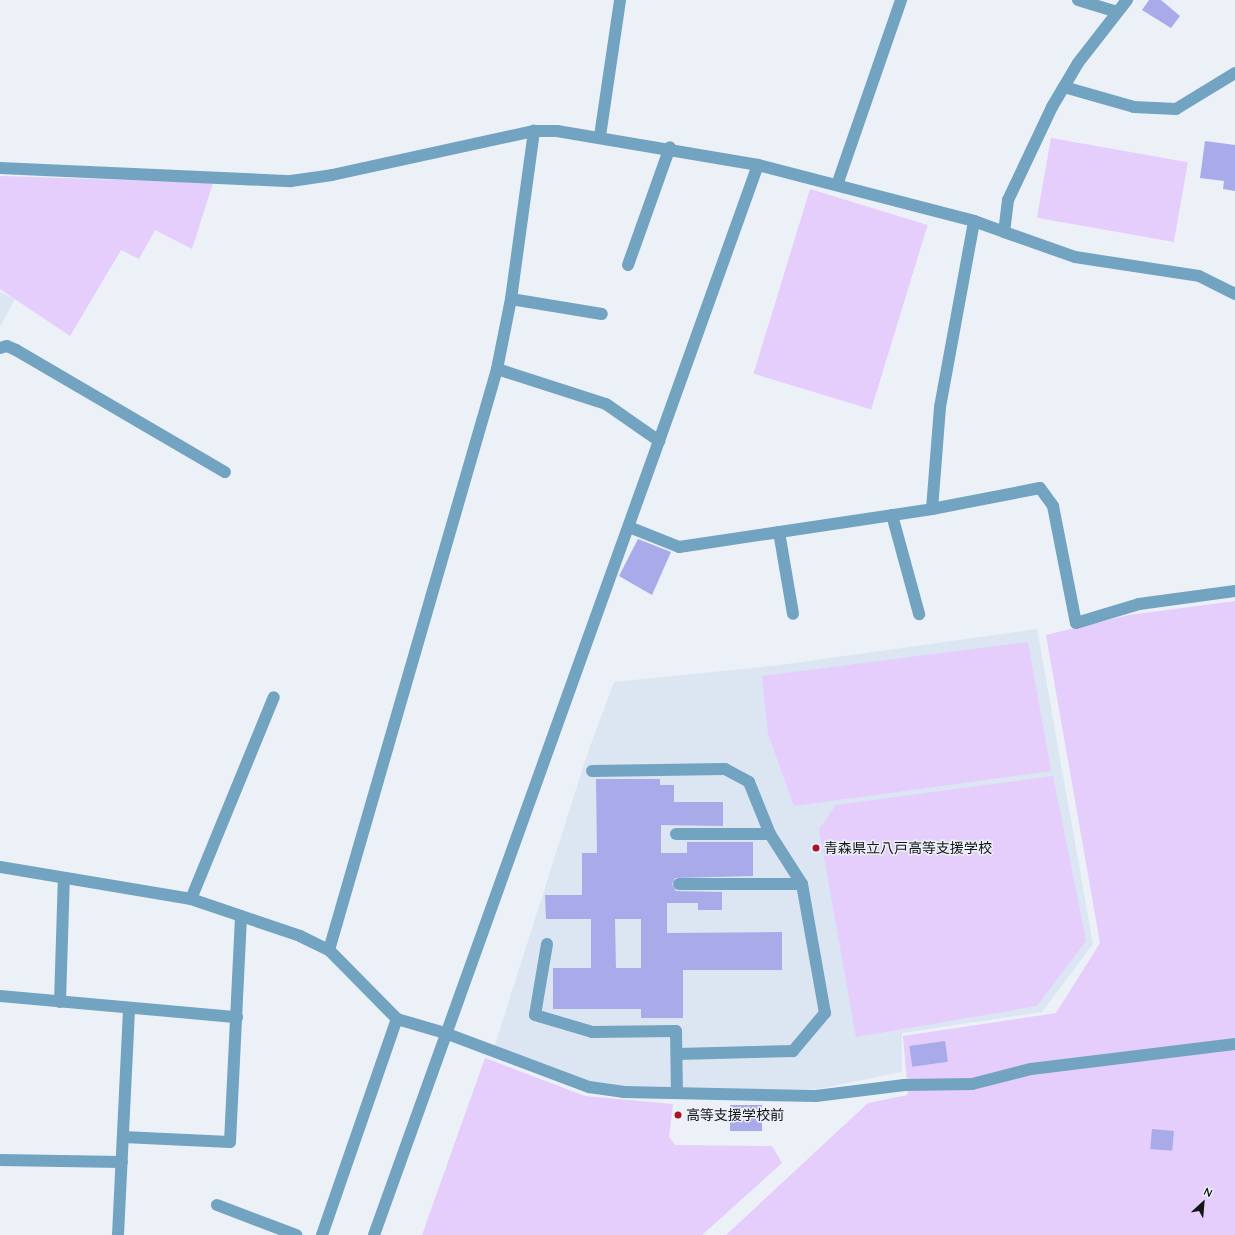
<!DOCTYPE html>
<html>
<head>
<meta charset="utf-8">
<style>
  body { margin:0 }
  #map { position:relative; width:1235px; height:1235px; overflow:hidden; background:#ecf1f8; font-family:Quicksand,"Noto Sans JP",sans-serif }
  div>[style] { position:absolute }
  [style*='--x'] { left:calc(var(--x)*1px); top:calc(var(--y)*1px); width:calc(var(--w)*1px); rotate:calc(var(--a)*1deg) }
  .built>* { inset:0; background:#dce5f2 }
  .green>* { inset:0; background:#e5cdfc; transform-origin:0 0 }
  .building>* { inset:0; background:#a9aae9; transform-origin:0 0 }
  .minor>* { height:12px; margin:-6px; padding:0 6px; transform-origin:6px; border-radius:6px; background:#72a4c1 }
  .dots>* { width:11px; height:11px; translate:-50% -50%; box-sizing:border-box; border:2px solid #ecf1f8; border-radius:50% }
  span { translate:-50% -50%; white-space:nowrap; text-align:center; line-height:1.15; -webkit-text-stroke:3px #ecf1f8; paint-order:stroke }
  .poi-label { font-size:14px; color:#131517 }
  .left { translate:0 -50%; text-align:left }
  .north { position:absolute; left:1183px; top:1183px; width:40px; height:40px; -webkit-text-stroke:3px #ecf1f8; paint-order:stroke; rotate:26deg; font-size:11px; font-weight:700; line-height:16px; text-align:center; color:#131517 }
  .north::after { content:''; display:block; margin:auto; width:14px; height:18px; background:#131517; clip-path:polygon(50% 0,100% 100%,50% 72%,0 100%) }
</style>
</head>
<body>
<div id="map">
  <div class="built">
    <div style="clip-path:polygon(0 292px,15px 299px,0 327px)"></div>
    <div style="clip-path:polygon(1037px 629px,1093px 944px,1042px 1012px,902px 1033px,902px 1072px,818px 1089px,623px 1092px,493px 1051px,588px 752px,614px 682px,780px 665px)"></div>
  </div>
  <div class="green">
    <div style="left:1051px;top:138px;width:139px;height:81px;rotate:10deg"></div>
    <div style="clip-path:polygon(0 176px,213px 183px,192px 249px,155px 230px,139px 259px,121px 250px,70px 336px,0 289px)"></div>
    <div style="left:810px;top:189px;width:123px;height:193px;rotate:17deg"></div>
    <div style="clip-path:polygon(1235px 601px,1235px 1235px,726px 1235px,868px 1103px,908px 1095px,903px 1036px,1056px 1013px,1100px 943px,1046px 635px,1129px 615px)"></div>
    <div style="clip-path:polygon(1028px 642px,1051px 771px,794px 806px,768px 734px,762px 676px)"></div>
    <div style="clip-path:polygon(1053px 776px,1086px 941px,1037px 1006px,856px 1037px,819px 829px,836px 805px)"></div>
    <div style="clip-path:polygon(485px 1058px,585px 1096px,673px 1104px,669px 1137px,675px 1145px,772px 1146px,782px 1163px,702px 1235px,422px 1235px)"></div>
  </div>
  <div class="building">
    <div style="clip-path:polygon(1149px 0,1161px 0,1180px 16px,1171px 28px,1142px 10px)"></div>
    <div style="clip-path:polygon(1205px 141px,1235px 145px,1235px 191px,1223px 189px,1224px 181px,1200px 178px)"></div>
    <div style="clip-path:polygon(638px 539px,671px 552px,652px 595px,619px 576px)"></div>
    <div style="clip-path:polygon(evenodd,596px 779px,660px 779px,660px 785px,674px 785px,674px 802px,723px 802px,723px 826px,661px 825px,661px 853px,687px 853px,687px 842px,753px 842px,753px 876px,675px 878px,672px 884px,676px 891px,722px 892px,722px 910px,698px 910px,698px 903px,667px 903px,667px 933px,782px 932px,782px 970px,683px 970px,683px 1018px,641px 1018px,641px 1009px,553px 1009px,553px 968px,591px 968px,591px 919px,546px 919px,545px 895px,582px 895px,582px 853px,597px 853px,596px 779px,615px 919px,641px 919px,641px 968px,616px 968px,615px 919px)"></div>
    <div style="left:945px;top:1041px;width:21px;height:36px;rotate:82deg"></div>
    <div style="left:730px;top:1105px;width:32px;height:26px"></div>
    <div style="left:1152px;top:1129px;width:22px;height:20px;rotate:5deg"></div>
  </div>
  <div class="minor">
    <div style="--x:1078;--y:0;--w:41;--a:17.1"></div>
    <div style="--x:1127;--y:0;--w:80;--a:127.9"></div>
    <div style="--x:1078;--y:63;--w:51;--a:120.6"></div>
    <div style="--x:1052;--y:107;--w:103;--a:115.3"></div>
    <div style="--x:1008;--y:200;--w:32;--a:97"></div>
    <div style="--x:1004;--y:232;--w:75;--a:19.4"></div>
    <div style="--x:1075;--y:257;--w:125;--a:8.7"></div>
    <div style="--x:1199;--y:276;--w:40;--a:26.6"></div>
    <div style="--x:1064;--y:87;--w:73;--a:15.9"></div>
    <div style="--x:1134;--y:107;--w:42;--a:2.7"></div>
    <div style="--x:1176;--y:109;--w:69;--a:-31.4"></div>
    <div style="--x:600;--y:136;--w:137;--a:-81.6"></div>
    <div style="--x:0;--y:168;--w:291;--a:2.6"></div>
    <div style="--x:291;--y:181;--w:41;--a:-8.3"></div>
    <div style="--x:332;--y:175;--w:207;--a:-12.3"></div>
    <div style="--x:534;--y:131;--w:23;--a:0"></div>
    <div style="--x:557;--y:131;--w:204;--a:9.6"></div>
    <div style="--x:758;--y:165;--w:223;--a:14.5"></div>
    <div style="--x:974;--y:221;--w:32;--a:20"></div>
    <div style="--x:837;--y:185;--w:196;--a:-70.9"></div>
    <div style="--x:628;--y:265;--w:125;--a:-70.4"></div>
    <div style="--x:511;--y:299;--w:92;--a:9.4"></div>
    <div style="--x:0;--y:348;--w:7;--a:-16"></div>
    <div style="--x:7;--y:346;--w:10;--a:24"></div>
    <div style="--x:16;--y:350;--w:242;--a:30.3"></div>
    <div style="--x:497;--y:369;--w:114;--a:17.8"></div>
    <div style="--x:606;--y:404;--w:65;--a:34.9"></div>
    <div style="--x:932;--y:509;--w:102;--a:-85.5"></div>
    <div style="--x:940;--y:407;--w:189;--a:-79.6"></div>
    <div style="--x:892;--y:515;--w:103;--a:74.7"></div>
    <div style="--x:629;--y:527;--w:54;--a:21.8"></div>
    <div style="--x:679;--y:547;--w:256;--a:-8.5"></div>
    <div style="--x:932;--y:509;--w:110;--a:-11"></div>
    <div style="--x:1040;--y:488;--w:22;--a:54"></div>
    <div style="--x:1053;--y:506;--w:119;--a:78.9"></div>
    <div style="--x:1076;--y:623;--w:66;--a:-16.8"></div>
    <div style="--x:1139;--y:604;--w:97;--a:-7.7"></div>
    <div style="--x:779;--y:532;--w:83;--a:80.3"></div>
    <div style="--x:592;--y:771;--w:133;--a:-0.9"></div>
    <div style="--x:725;--y:769;--w:27;--a:28"></div>
    <div style="--x:749;--y:782;--w:56;--a:68"></div>
    <div style="--x:770;--y:834;--w:59;--a:57.4"></div>
    <div style="--x:802;--y:884;--w:131;--a:79.9"></div>
    <div style="--x:825;--y:1013;--w:50;--a:130.1"></div>
    <div style="--x:793;--y:1051;--w:116;--a:178.5"></div>
    <div style="--x:676;--y:834;--w:94;--a:0"></div>
    <div style="--x:0;--y:867;--w:194;--a:9.5"></div>
    <div style="--x:191;--y:899;--w:115;--a:18.7"></div>
    <div style="--x:300;--y:936;--w:32;--a:26"></div>
    <div style="--x:329;--y:950;--w:97;--a:45.4"></div>
    <div style="--x:397;--y:1019;--w:50;--a:16.3"></div>
    <div style="--x:445;--y:1033;--w:154;--a:20.6"></div>
    <div style="--x:589;--y:1087;--w:34;--a:8"></div>
    <div style="--x:623;--y:1092;--w:193;--a:1.2"></div>
    <div style="--x:816;--y:1096;--w:89;--a:-7.1"></div>
    <div style="--x:904;--y:1085;--w:68;--a:-0.8"></div>
    <div style="--x:972;--y:1084;--w:61;--a:-14.3"></div>
    <div style="--x:1031;--y:1069;--w:206;--a:-7"></div>
    <div style="--x:679;--y:884;--w:123;--a:0"></div>
    <div style="--x:191;--y:899;--w:218;--a:-67.7"></div>
    <div style="--x:547;--y:944;--w:72;--a:99.6"></div>
    <div style="--x:535;--y:1015;--w:59;--a:16.6"></div>
    <div style="--x:592;--y:1032;--w:84;--a:-0.7"></div>
    <div style="--x:676;--y:1031;--w:61;--a:89.1"></div>
    <div style="--x:329;--y:950;--w:605;--a:-73.87"></div>
    <div style="--x:497;--y:369;--w:71;--a:-78.7"></div>
    <div style="--x:511;--y:299;--w:170;--a:-82.2"></div>
    <div style="--x:0;--y:996;--w:238;--a:5.1"></div>
    <div style="--x:60;--y:1002;--w:124;--a:-88.2"></div>
    <div style="--x:123;--y:1137;--w:107;--a:2.7"></div>
    <div style="--x:230;--y:1142;--w:226;--a:-87.2"></div>
    <div style="--x:0;--y:1160;--w:122;--a:0.9"></div>
    <div style="--x:217;--y:1205;--w:85;--a:20.8"></div>
    <div style="--x:118;--y:1235;--w:225;--a:-87.2"></div>
    <div style="--x:322;--y:1235;--w:229;--a:-70.9"></div>
    <div style="--x:374;--y:1235;--w:1137;--a:-70.26"></div>
  </div>
  <div class="dots">
    <div style="left:816px;top:848px;background:#a9122d"></div>
    <div style="left:678px;top:1115px;background:#a9122d"></div>
  </div>
  <div class="poi-label">
    <span class="left" style="left:824px;top:848px">青森県立八戸高等支援学校</span>
    <span class="left" style="left:686px;top:1115px">高等支援学校前</span>
  </div>
  <div class="north">N</div>
</div>
</body>
</html>
